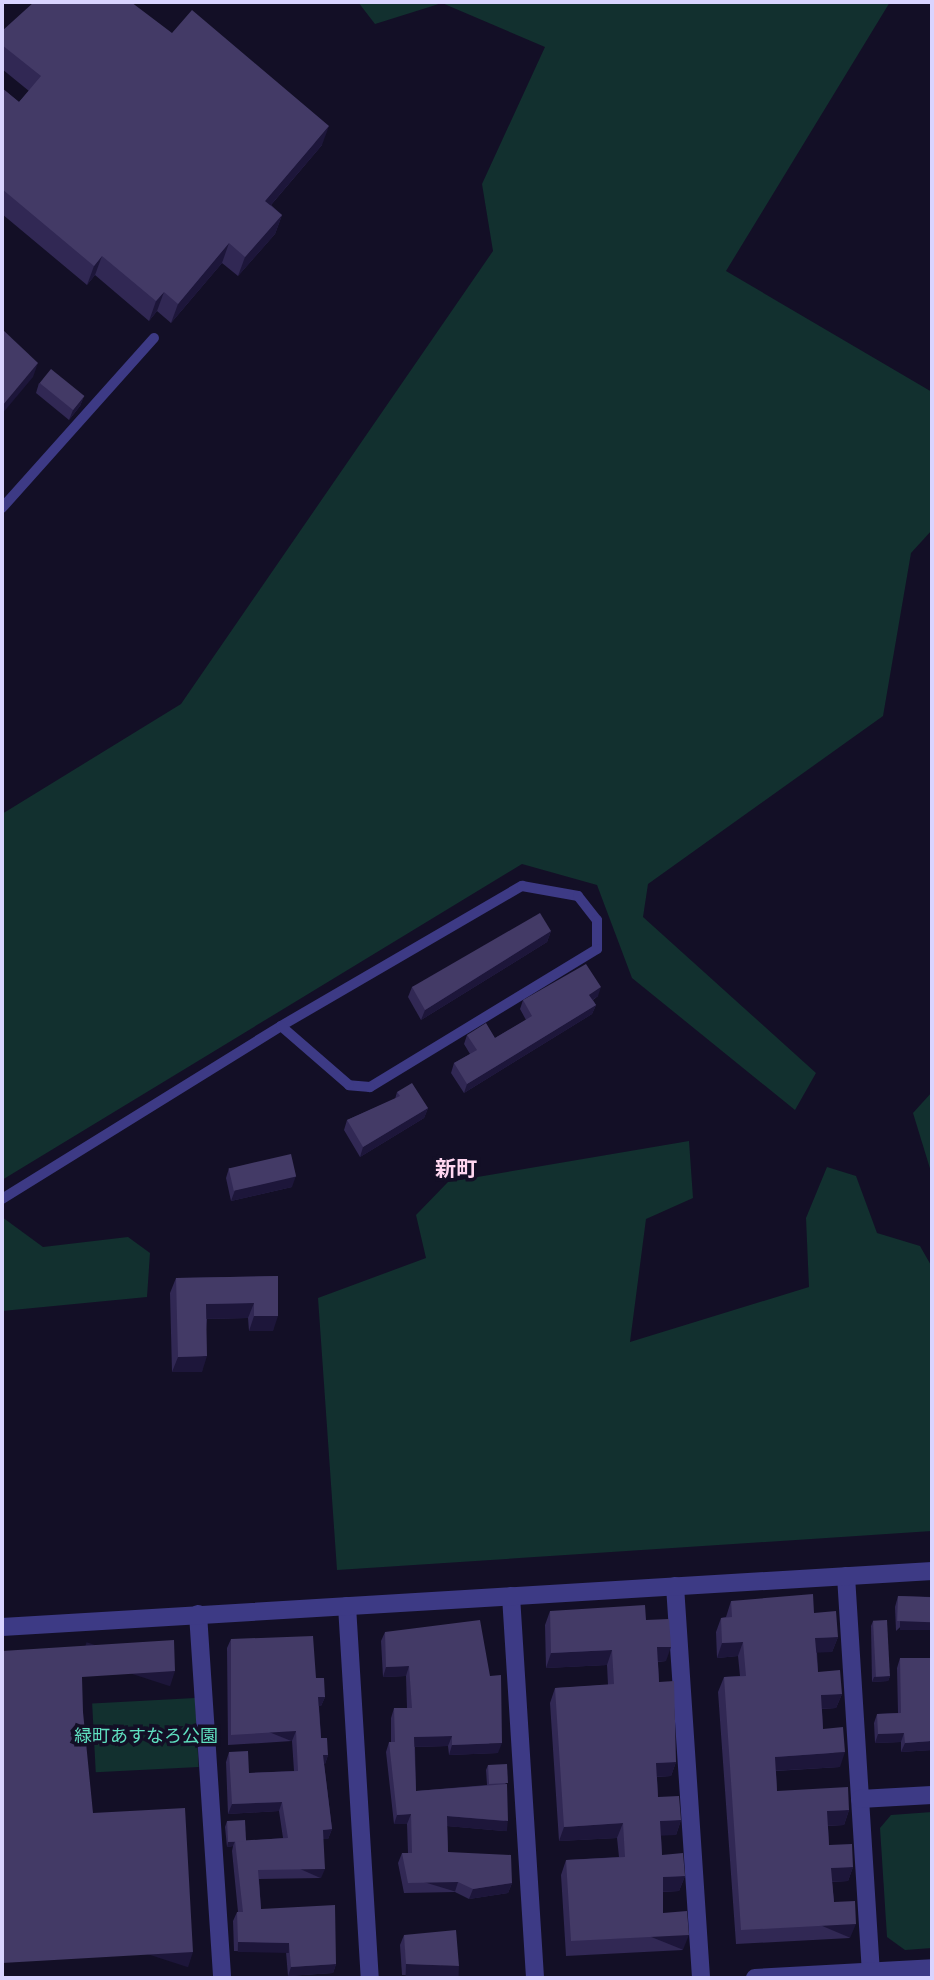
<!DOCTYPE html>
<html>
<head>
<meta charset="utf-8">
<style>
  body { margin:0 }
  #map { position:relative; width:934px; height:1980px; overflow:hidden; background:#130f26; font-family:Helvetica,"Noto Sans JP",sans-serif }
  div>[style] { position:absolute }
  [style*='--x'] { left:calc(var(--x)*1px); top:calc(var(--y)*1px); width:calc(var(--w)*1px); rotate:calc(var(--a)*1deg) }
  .green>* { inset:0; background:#12302f; transform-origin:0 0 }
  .service>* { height:10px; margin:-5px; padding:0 5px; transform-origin:5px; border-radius:5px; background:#3d3a85 }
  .minor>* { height:18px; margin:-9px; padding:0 9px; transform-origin:9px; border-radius:9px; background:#3d3a85 }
  .wall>* { inset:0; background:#312854 }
  .shaded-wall>* { inset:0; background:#1d163a; transform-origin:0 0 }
  .building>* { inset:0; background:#433a66; transform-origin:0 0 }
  span { translate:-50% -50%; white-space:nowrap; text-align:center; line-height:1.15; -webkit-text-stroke:7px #130f26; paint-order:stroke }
  .park-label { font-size:18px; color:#5fe0c0 }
  .quarter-label { font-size:21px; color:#ffd6f0; font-weight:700 }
  .frame { position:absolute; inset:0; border:4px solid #d9d4ff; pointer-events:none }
</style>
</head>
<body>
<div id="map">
  <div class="green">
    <div style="clip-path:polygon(358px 2px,890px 2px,726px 271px,932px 392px,932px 530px,911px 553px,883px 716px,648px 884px,643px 917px,816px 1073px,795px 1110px,632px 978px,597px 885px,522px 864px,2px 1180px,2px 814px,181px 704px,493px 251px,482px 184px,545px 47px,442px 3px,375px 24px)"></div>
    <div style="clip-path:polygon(932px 1092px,932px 1175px,913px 1113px)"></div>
    <div style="clip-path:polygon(689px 1141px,693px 1198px,646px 1219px,630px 1342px,809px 1287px,806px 1218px,827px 1167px,856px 1176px,877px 1233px,920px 1246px,932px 1267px,932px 1531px,337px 1570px,318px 1298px,426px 1258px,416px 1215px,448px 1182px)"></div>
    <div style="clip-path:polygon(2px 1217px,43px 1247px,128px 1237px,150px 1253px,147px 1297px,2px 1311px)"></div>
    <div style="left:195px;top:1698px;width:69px;height:103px;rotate:87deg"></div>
    <div style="clip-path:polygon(932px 1812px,932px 1948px,905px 1950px,887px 1937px,880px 1828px,891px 1815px)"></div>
  </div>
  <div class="service">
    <div style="--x:2;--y:508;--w:228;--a:-48.2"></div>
    <div style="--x:2;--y:1199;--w:328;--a:-31.8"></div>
    <div style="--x:281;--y:1026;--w:279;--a:-30.2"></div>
    <div style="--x:522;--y:886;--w:57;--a:10.1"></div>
    <div style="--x:578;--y:896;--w:31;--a:52"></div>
    <div style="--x:597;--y:920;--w:29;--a:90"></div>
    <div style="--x:597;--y:949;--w:266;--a:148.7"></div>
    <div style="--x:370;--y:1087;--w:21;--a:-175"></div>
    <div style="--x:349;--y:1085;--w:90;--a:-139.1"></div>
  </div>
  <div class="minor">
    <div style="--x:846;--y:1576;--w:403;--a:86.4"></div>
    <div style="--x:675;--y:1586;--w:393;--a:86.2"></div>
    <div style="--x:511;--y:1596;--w:383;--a:86.4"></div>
    <div style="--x:347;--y:1606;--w:373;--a:86.5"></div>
    <div style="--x:198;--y:1614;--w:365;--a:86.2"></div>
    <div style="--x:2;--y:1627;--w:932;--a:-3.45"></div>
    <div style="--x:860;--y:1799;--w:72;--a:-3.2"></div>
    <div style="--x:755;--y:1978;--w:177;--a:-3.2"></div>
  </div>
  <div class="wall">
    <div style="clip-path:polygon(2px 31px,322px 145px,271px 205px,282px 215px,275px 234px,238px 276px,222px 263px,171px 323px,157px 311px,149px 321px,95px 275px,87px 285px,2px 214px,2px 88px,19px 102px,29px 91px,2px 69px)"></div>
    <div style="clip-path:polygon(39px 383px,84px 396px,80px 406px,69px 420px,36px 393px)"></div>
    <div style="clip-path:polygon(551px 931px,547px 942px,421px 1020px,408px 997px,412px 987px)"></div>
    <div style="clip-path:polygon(598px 996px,593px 1000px,596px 1005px,592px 1014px,464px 1093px,451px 1073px,454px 1063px,470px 1054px,464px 1044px,467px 1035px,495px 1038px,526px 1020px,520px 1009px,523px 1000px)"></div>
    <div style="clip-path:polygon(397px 1092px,428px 1108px,424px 1118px,360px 1157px,344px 1130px,347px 1120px,395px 1099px)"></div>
    <div style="clip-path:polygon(229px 1168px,292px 1187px,231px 1201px,226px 1178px)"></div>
    <div style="clip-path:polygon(278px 1276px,273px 1331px,249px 1331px,248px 1318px,207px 1319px,202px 1372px,172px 1372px,170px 1293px,176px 1278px)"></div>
    <div style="clip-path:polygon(898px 1596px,932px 1597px,896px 1631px,895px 1607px)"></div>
    <div style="clip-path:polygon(731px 1601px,814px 1613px,838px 1637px,832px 1652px,817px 1652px,818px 1672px,842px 1694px,836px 1708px,822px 1709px,823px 1729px,840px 1767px,776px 1771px,777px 1791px,849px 1810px,844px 1825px,828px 1826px,829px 1845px,853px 1867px,848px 1881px,832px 1882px,834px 1902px,850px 1938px,736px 1944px,718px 1692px,724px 1677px,740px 1676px,738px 1656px,717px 1658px,716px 1632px,721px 1618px,726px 1617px)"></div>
    <div style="clip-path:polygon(550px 1611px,646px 1620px,666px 1661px,658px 1662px,659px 1682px,676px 1762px,671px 1776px,657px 1777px,658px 1797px,681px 1820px,676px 1835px,661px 1835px,662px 1855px,685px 1876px,679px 1891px,663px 1892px,663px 1913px,683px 1950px,566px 1956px,561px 1875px,566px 1860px,619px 1857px,617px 1838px,559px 1841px,550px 1703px,555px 1688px,608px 1685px,607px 1665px,546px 1668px,545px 1625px)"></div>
    <div style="clip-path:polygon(873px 1621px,890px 1676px,888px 1681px,872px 1682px,871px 1626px)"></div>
    <div style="clip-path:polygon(385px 1632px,498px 1753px,449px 1755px,448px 1746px,415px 1747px,416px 1791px,487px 1785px,486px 1770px,488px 1765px,507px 1785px,504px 1831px,447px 1826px,448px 1852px,512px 1883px,508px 1893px,469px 1899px,455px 1892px,404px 1893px,398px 1863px,402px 1853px,408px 1853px,407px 1824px,394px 1824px,386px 1752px,389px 1742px,391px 1742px,391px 1718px,394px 1708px,407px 1708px,406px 1676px,383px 1677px,381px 1641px)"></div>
    <div style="clip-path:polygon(231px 1639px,316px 1678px,325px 1697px,321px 1706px,319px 1706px,321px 1738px,328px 1755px,325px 1764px,324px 1764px,332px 1829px,328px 1839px,323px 1839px,321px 1878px,259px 1879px,261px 1909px,336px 1964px,333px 1973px,288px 1976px,286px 1952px,234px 1951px,233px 1921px,237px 1912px,238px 1912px,232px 1851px,233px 1846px,227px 1847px,225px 1827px,227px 1821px,246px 1841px,283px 1838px,279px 1811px,228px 1814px,226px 1762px,229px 1752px,249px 1773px,294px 1771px,292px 1741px,228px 1745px,227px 1648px)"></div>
    <div style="clip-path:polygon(900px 1658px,932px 1750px,901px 1752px,901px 1742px,875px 1743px,874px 1723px,877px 1714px,898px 1713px,897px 1668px)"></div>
    <div style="clip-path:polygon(404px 1935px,455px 1977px,402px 1975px,400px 1945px)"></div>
  </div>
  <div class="shaded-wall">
    <div style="clip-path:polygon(329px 126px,322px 145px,258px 220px,265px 201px)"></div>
    <div style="clip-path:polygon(282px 215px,275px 234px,238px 276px,245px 257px)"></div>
    <div style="clip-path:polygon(229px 243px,222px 263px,171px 323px,178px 304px)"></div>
    <div style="clip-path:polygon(102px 256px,95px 275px,87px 285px,94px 266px)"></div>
    <div style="clip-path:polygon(164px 292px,157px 311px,149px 321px,156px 301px)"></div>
    <div style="clip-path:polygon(38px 363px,33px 377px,2px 414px,3px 405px)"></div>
    <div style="clip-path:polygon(84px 396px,80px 406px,69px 420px,73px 410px)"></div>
    <div style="clip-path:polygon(551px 931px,547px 942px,421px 1020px,425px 1010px)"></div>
    <div style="clip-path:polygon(601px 987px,598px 996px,586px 1004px,589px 995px)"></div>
    <div style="clip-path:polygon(596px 1005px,592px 1014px,464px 1093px,467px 1084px)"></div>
    <div style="clip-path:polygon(428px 1108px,424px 1118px,360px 1157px,363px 1147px)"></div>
    <div style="clip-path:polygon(296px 1176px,292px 1187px,231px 1201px,235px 1190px)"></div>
    <div style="clip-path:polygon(254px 1303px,248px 1318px,201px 1319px,206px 1304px)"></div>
    <div style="clip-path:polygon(254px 1316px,278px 1316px,273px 1331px,249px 1331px)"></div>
    <div style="clip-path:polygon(207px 1356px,202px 1372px,172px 1372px,178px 1357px)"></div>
    <div style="left:932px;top:1620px;width:10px;height:32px;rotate:90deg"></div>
    <div style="clip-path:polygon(838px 1637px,832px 1652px,810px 1653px,815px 1638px)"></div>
    <div style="clip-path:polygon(743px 1642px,738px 1656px,717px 1658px,722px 1643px)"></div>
    <div style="clip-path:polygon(657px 1647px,671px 1647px,666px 1661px,652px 1662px)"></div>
    <div style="clip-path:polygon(612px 1650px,607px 1665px,546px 1668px,551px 1653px)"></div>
    <div style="clip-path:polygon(409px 1666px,406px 1676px,383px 1677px,386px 1667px)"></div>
    <div style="left:175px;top:1671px;width:16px;height:93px;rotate:108deg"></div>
    <div style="clip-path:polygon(890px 1676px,888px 1681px,872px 1682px,874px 1677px)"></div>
    <div style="clip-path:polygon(842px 1694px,836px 1708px,816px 1709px,821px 1695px)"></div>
    <div style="clip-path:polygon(318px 1697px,325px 1697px,321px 1706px,315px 1706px)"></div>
    <div style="left:296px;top:1731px;width:11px;height:65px;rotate:112deg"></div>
    <div style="clip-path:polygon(904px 1733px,901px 1742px,875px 1743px,878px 1734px)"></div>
    <div style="clip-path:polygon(452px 1736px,448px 1746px,411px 1747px,414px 1737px)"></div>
    <div style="clip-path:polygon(932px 1741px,932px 1750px,901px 1752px,905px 1743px)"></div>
    <div style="clip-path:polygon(502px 1743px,498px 1753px,449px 1755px,452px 1745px)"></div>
    <div style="clip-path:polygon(845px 1752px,840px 1767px,770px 1771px,775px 1757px)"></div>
    <div style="clip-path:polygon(323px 1755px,328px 1755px,325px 1764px,319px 1765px)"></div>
    <div style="clip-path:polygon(676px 1762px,671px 1776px,651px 1777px,656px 1763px)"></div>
    <div style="clip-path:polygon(282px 1802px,279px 1811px,228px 1814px,232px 1804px)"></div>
    <div style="clip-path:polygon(849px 1810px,844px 1825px,822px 1826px,827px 1811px)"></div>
    <div style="clip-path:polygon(411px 1814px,407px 1824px,394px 1824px,397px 1815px)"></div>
    <div style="left:447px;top:1816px;width:61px;height:10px;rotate:5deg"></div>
    <div style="clip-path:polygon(681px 1820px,676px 1835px,654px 1836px,660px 1821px)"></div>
    <div style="clip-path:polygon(623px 1823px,617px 1838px,559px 1841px,564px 1827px)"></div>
    <div style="clip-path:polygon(332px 1829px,328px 1839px,319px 1839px,323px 1830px)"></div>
    <div style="clip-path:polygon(235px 1841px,233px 1846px,227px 1847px,228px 1842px,246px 1841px)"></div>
    <div style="clip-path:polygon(853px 1867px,848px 1881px,826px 1882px,831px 1868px)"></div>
    <div style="left:325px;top:1869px;width:10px;height:67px;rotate:114deg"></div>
    <div style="clip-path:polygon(685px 1876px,679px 1891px,657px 1892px,663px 1877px)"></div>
    <div style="left:458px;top:1882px;width:10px;height:50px;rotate:107deg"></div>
    <div style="clip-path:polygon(512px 1883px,508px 1893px,469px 1899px,473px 1889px)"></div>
    <div style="left:856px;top:1924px;width:15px;height:115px;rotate:113deg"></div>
    <div style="left:689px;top:1935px;width:16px;height:118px;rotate:112deg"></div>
    <div style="left:238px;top:1942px;width:51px;height:10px;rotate:1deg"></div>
    <div style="left:193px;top:1952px;width:16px;height:191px;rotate:108deg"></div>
    <div style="clip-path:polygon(336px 1964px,333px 1973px,288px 1976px,291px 1967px)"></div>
    <div style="left:406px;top:1964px;width:53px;height:12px;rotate:2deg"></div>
  </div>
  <div class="building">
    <div style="clip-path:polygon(34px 2px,131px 2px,172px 33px,192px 10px,329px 126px,265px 201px,282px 215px,245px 257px,229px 243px,178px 304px,164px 292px,156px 301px,102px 256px,94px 266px,2px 189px,2px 88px,19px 102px,41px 76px,2px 45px,2px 31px)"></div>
    <div style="clip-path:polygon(2px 329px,38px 363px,3px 405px,2px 404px)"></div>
    <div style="left:51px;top:369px;width:43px;height:18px;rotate:39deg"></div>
    <div style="clip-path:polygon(540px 913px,551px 931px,425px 1010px,412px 987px)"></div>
    <div style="clip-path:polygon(586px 964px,601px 987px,589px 995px,596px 1005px,467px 1084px,454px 1063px,477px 1050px,467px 1035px,486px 1023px,495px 1038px,532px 1016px,523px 1000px)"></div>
    <div style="clip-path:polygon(412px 1083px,428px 1108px,363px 1147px,347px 1120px,400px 1096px,397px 1092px)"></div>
    <div style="left:291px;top:1154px;width:23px;height:64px;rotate:77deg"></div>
    <div style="clip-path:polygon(278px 1276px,278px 1316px,254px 1316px,254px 1303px,206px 1304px,207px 1356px,178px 1357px,176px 1278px)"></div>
    <div style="clip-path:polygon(813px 1594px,814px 1613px,836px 1611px,838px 1637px,815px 1638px,818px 1672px,840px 1670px,842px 1694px,821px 1695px,823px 1729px,843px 1727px,845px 1752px,775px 1757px,777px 1791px,848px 1787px,849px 1810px,827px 1811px,829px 1845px,852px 1844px,853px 1867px,831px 1868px,834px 1902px,855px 1901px,856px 1924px,741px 1930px,724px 1677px,746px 1676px,743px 1642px,722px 1643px,721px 1618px,732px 1617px,731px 1601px)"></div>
    <div style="left:898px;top:1596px;width:34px;height:25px;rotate:2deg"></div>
    <div style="clip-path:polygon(645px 1605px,646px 1620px,669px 1619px,671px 1647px,657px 1647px,659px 1682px,674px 1681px,676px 1762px,656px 1763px,658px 1797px,679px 1796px,681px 1820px,660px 1821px,662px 1855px,683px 1853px,685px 1876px,663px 1877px,663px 1913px,687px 1911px,689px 1935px,571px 1941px,566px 1860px,625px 1857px,623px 1823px,564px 1827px,555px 1688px,614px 1684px,612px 1650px,551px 1653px,550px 1611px)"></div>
    <div style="clip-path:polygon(480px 1620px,490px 1676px,501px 1675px,502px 1743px,452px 1745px,452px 1736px,414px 1737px,416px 1791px,507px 1784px,508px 1821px,447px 1816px,448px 1852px,511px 1855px,512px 1883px,473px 1889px,458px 1882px,408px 1883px,402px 1853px,412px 1853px,411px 1814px,397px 1815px,389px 1742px,395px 1742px,394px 1708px,412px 1708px,409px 1666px,386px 1667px,385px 1632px)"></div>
    <div style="left:887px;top:1620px;width:56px;height:14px;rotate:87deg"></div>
    <div style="clip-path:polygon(313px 1636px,316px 1678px,324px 1678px,325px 1697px,318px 1697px,321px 1738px,327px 1738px,328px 1755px,323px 1755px,332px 1829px,323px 1830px,325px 1869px,258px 1870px,261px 1909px,335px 1905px,336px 1964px,291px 1967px,289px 1943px,238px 1942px,237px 1912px,243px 1912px,235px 1841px,288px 1838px,282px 1802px,232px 1804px,229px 1752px,248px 1751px,249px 1773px,298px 1771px,296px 1731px,231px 1735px,231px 1639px)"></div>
    <div style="clip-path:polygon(174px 1640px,175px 1671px,82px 1677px,83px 1712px,93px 1813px,185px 1808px,193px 1952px,2px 1963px,2px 1651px)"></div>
    <div style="clip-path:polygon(900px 1658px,932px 1658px,932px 1741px,905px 1743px,904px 1733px,878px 1734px,877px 1714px,901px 1713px)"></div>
    <div style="left:507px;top:1764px;width:19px;height:19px;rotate:87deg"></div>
    <div style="left:245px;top:1820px;width:21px;height:18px;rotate:87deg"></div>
    <div style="clip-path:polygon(456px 1930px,459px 1966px,406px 1964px,404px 1935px)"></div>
  </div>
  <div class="park-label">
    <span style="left:146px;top:1736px">緑町あすなろ公園</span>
  </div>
  <div class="quarter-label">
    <span style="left:456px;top:1169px">新町</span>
  </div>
  <div class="frame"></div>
</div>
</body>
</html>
